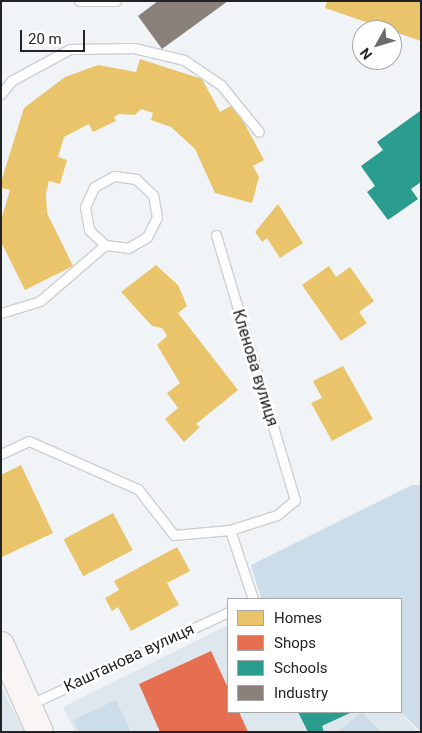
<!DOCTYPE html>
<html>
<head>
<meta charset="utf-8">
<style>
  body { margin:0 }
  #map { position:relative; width:422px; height:733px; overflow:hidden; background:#f1f4f7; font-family:Roboto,sans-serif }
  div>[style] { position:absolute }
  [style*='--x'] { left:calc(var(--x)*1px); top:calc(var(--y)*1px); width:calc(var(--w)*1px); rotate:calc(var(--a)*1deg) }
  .built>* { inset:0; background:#dee7ee }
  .green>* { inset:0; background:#cddce9 }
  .homes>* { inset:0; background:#e9c46a; transform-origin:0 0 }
  .shops>* { inset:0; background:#e76f51 }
  .schools>* { inset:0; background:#2a9d8f }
  .industry>* { inset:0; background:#8a817c }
  .roads { filter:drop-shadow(1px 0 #cdd0d2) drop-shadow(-1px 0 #cdd0d2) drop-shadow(0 1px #cdd0d2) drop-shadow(0 -1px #cdd0d2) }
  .lane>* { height:9px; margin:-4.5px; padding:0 4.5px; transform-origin:4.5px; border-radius:4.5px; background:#fdfdfe }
  .secondary>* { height:26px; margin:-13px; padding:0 13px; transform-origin:13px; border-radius:13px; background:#f8f5f4 }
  span { translate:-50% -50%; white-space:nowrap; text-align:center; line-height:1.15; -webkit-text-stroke:5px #fff; paint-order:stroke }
  .street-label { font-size:16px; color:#212325 }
  .frame { position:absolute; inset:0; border:2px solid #212325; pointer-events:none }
  .legend { position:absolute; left:227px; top:598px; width:175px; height:115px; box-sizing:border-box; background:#fff; border:1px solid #a6a7a8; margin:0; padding:6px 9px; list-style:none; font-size:15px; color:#212325 }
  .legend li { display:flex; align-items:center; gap:10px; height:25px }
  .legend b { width:25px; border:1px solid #a6a7a8 }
  .north { position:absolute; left:352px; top:20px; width:50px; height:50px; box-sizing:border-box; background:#fff; border:1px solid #a6a7a8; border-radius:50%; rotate:231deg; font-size:14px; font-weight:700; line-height:20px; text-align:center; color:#212325 }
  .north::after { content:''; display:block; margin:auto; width:18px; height:22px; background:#6a6c6e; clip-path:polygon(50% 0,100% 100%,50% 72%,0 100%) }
  .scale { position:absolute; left:20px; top:30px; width:65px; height:22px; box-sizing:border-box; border:2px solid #212325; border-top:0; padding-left:6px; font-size:15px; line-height:18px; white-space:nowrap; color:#212325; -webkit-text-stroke:4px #fff; paint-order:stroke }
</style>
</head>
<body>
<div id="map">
  <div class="built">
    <div style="clip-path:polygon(228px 625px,228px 712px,401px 712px,418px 732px,75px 732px,63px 707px)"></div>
    <div style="clip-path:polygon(1px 686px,24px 732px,1px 732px)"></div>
  </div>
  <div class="green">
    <div style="clip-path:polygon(412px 485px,421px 485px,421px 732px,401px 712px,401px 599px,261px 599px,251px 565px)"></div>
    <div style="clip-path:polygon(116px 700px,131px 732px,79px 732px,73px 720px)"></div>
    <div style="clip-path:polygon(362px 712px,381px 732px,337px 732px)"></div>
  </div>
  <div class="homes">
    <div style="clip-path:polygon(327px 1px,421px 1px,421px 41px,325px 8px)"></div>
    <div style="clip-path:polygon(140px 59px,202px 79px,220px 112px,234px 104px,264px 160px,253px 166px,259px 177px,252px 203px,215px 193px,195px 149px,171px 127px,151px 120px,153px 113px,141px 109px,135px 115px,119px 114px,114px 117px,116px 121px,93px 132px,89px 124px,64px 137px,58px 157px,67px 160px,60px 184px,49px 181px,46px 193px,47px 213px,73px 266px,25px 290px,1px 242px,1px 220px,10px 190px,1px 188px,1px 182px,24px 108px,65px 77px,98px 65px,136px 72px)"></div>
    <div style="clip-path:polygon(278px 204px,303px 243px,280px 258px,267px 238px,262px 242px,255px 232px)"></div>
    <div style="clip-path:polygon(156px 265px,178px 285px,187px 306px,178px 313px,238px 390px,196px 424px,200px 427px,184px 442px,165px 419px,178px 408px,167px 393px,180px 383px,157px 345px,167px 336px,162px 328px,152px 326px,121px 292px)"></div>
    <div style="clip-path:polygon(329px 266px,336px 277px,350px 267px,374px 301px,359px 312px,367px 323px,341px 341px,302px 285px)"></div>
    <div style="clip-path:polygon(343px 366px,373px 419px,332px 441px,311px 403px,322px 398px,313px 381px)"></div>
    <div style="clip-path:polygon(21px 465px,53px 533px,2px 557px,1px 475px)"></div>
    <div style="left:113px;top:513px;width:42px;height:56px;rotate:62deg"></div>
    <div style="clip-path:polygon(177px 547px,190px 571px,167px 583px,179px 605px,131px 631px,118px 607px,112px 611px,105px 598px,119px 590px,114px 581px)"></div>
  </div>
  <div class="shops">
    <div style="clip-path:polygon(211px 651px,228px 688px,228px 712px,239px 712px,248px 732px,160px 732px,139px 684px)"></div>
  </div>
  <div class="schools">
    <div style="clip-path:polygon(420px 111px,421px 182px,411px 189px,418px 199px,388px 220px,367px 192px,375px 186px,361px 166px,383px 150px,377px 142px)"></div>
    <div style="clip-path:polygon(298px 712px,352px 712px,322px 726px,324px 732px,308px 732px)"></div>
  </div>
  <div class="industry">
    <div style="clip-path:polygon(158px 1px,228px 1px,162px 49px,138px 16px)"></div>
  </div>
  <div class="roads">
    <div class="lane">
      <div style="--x:79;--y:1;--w:37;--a:0"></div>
      <div style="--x:1;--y:94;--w:16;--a:-52"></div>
      <div style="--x:11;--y:81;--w:67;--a:-28.5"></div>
      <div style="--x:70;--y:49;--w:64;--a:-0.9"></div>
      <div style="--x:134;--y:48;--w:51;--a:13.5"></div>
      <div style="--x:184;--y:60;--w:45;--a:34"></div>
      <div style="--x:221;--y:85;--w:60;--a:51"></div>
      <div style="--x:216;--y:235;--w:277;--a:73.4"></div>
      <div style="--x:295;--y:500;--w:23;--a:140"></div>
      <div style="--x:277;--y:515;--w:49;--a:162.3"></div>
      <div style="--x:230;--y:530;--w:73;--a:71.6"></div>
      <div style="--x:1;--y:313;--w:41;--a:-17.1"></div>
      <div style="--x:40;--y:301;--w:86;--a:-40.7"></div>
      <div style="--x:105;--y:245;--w:23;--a:7"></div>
      <div style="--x:128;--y:248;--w:22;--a:-30"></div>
      <div style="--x:147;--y:237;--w:22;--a:-63"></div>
      <div style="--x:157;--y:217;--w:22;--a:-100"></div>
      <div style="--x:153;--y:195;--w:23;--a:-137"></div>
      <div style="--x:136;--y:179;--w:22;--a:-172"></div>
      <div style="--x:114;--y:176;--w:23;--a:151"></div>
      <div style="--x:94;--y:187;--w:22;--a:114"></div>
      <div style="--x:85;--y:207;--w:23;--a:80"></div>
      <div style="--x:89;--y:230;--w:22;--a:43"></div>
      <div style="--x:1;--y:454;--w:31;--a:-25"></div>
      <div style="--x:29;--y:441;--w:119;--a:23.8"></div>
      <div style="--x:138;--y:489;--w:58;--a:52"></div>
      <div style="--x:174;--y:535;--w:56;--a:-5.1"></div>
      <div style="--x:31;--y:704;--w:217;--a:-25"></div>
    </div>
    <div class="secondary">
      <div style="--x:1;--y:645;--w:95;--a:65.9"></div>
    </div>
  </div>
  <div class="street-label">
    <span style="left:255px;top:368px;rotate:73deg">Кленова вулиця</span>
    <span style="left:129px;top:658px;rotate:-25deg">Каштанова вулиця</span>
  </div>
  <div class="frame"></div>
  <ul class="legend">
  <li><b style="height:14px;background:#e9c46a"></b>Homes</li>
  <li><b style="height:14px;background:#e76f51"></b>Shops</li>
  <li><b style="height:14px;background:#2a9d8f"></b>Schools</li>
  <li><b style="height:14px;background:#8a817c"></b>Industry</li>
  </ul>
  <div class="north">N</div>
  <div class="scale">20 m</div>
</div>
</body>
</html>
